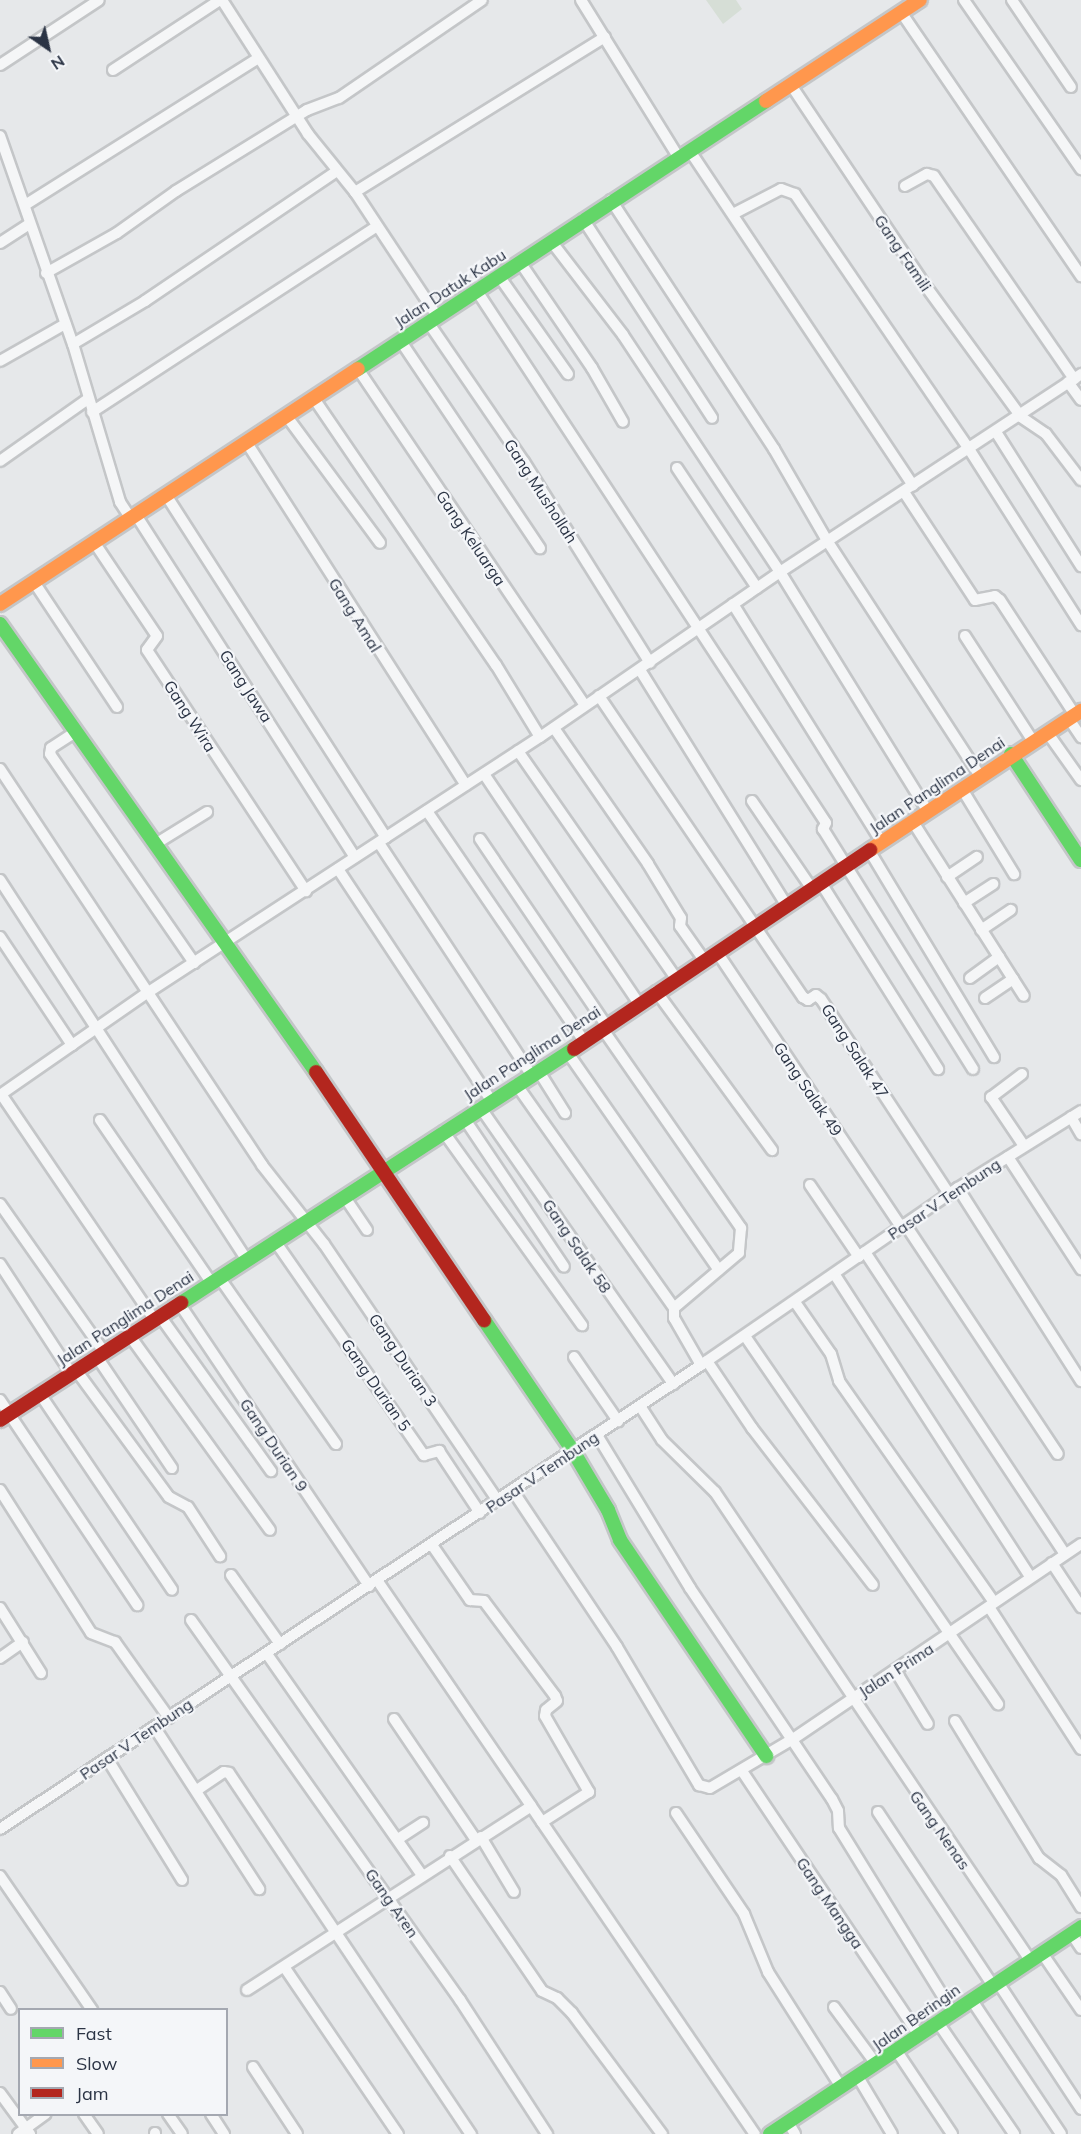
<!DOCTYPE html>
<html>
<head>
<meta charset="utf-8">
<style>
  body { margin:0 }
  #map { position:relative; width:1081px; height:2134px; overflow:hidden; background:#e6e8ea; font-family:Mulish,sans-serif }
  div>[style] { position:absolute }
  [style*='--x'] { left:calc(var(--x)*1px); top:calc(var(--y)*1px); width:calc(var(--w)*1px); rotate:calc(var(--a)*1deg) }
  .green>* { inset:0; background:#d6ded6 }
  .roads { filter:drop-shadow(2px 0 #c4c6c8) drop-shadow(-2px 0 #c4c6c8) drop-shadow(0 2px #c4c6c8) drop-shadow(0 -2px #c4c6c8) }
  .street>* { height:10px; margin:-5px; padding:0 5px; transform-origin:5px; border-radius:5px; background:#f5f6f7 }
  .fast>* { height:14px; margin:-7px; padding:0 7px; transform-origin:7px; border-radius:7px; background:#63d668 }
  .slow>* { height:14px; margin:-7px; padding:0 7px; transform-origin:7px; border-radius:7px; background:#ff974d }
  .jam>* { height:14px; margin:-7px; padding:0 7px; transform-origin:7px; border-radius:7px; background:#b3261e }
  span { translate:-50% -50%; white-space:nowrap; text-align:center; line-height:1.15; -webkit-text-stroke:4.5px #f4f6f9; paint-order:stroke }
  .street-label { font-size:16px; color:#2b3445 }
  .legend { position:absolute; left:18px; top:2008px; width:210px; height:108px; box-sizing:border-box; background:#f4f6f9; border:2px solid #a4a8b1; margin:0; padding:8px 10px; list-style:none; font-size:18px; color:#2b3445 }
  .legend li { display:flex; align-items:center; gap:12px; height:30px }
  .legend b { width:30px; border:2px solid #a4a8b1 }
  .north { position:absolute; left:18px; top:18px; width:60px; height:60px; -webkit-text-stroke:4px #f4f6f9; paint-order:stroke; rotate:146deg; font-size:16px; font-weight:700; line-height:24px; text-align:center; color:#2b3445 }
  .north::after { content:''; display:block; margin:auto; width:21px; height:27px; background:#2b3445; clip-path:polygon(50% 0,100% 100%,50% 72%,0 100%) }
</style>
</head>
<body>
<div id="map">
  <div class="green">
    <div style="clip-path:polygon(706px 0,736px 0,742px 9px,723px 24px)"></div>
  </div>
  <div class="roads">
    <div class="street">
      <div style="--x:222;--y:0;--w:159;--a:57.3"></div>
      <div style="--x:308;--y:134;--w:75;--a:51"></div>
      <div style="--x:355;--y:192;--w:149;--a:56.5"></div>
      <div style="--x:581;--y:0;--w:186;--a:58.2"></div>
      <div style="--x:964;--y:0;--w:206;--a:55.3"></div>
      <div style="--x:1012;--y:0;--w:105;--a:55.9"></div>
      <div style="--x:901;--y:12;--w:320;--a:55.7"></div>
      <div style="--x:0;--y:65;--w:118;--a:-33.3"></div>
      <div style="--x:113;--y:70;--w:128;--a:-33.2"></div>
      <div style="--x:791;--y:85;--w:236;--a:56.2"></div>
      <div style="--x:922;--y:281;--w:168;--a:53.9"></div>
      <div style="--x:1021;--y:417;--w:30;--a:34"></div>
      <div style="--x:1046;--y:434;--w:58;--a:52.7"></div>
      <div style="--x:0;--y:136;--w:220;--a:70.7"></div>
      <div style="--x:73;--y:344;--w:165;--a:73.4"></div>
      <div style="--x:120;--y:502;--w:20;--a:57"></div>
      <div style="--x:690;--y:151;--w:402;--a:56.3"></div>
      <div style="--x:905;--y:186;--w:25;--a:-29"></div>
      <div style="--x:927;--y:174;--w:7;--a:16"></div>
      <div style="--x:934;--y:176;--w:247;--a:55.4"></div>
      <div style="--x:355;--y:192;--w:294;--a:-31.8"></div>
      <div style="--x:611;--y:200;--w:298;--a:56.8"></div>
      <div style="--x:774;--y:449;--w:108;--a:59.9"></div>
      <div style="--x:828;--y:542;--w:279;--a:57"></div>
      <div style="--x:25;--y:205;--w:275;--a:-32.2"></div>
      <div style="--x:733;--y:214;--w:54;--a:-27.5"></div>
      <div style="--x:781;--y:189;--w:15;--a:20"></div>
      <div style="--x:795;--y:194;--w:309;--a:55.7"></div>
      <div style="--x:969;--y:449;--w:209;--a:57.5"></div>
      <div style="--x:583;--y:219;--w:237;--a:57"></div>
      <div style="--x:551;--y:241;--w:118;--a:52.5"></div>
      <div style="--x:623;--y:335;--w:284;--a:56.5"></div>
      <div style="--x:780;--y:572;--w:282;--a:58.3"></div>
      <div style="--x:0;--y:243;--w:35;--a:-33"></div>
      <div style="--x:520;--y:262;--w:128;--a:55.8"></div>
      <div style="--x:592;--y:368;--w:62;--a:60.1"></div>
      <div style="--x:46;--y:273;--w:81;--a:-29.4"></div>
      <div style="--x:117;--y:233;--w:72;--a:-35.4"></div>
      <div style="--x:176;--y:191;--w:154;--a:-31.7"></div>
      <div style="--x:307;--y:110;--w:34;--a:-21"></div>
      <div style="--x:339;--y:98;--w:173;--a:-34.4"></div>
      <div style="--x:499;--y:276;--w:120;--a:54.9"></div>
      <div style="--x:477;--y:291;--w:636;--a:56.73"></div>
      <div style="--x:826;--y:823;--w:7;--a:117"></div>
      <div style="--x:823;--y:829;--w:283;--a:58"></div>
      <div style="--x:428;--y:322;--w:170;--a:55.6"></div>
      <div style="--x:524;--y:462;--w:237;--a:57.9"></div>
      <div style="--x:400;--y:340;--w:251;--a:56.1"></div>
      <div style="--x:73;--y:344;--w:84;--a:-30.8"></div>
      <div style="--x:145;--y:301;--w:232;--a:-34.1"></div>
      <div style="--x:0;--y:361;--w:75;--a:-29.6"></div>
      <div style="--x:358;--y:369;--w:405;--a:56"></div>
      <div style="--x:1068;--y:382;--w:22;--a:54"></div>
      <div style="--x:315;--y:400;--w:321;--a:55.7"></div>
      <div style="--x:496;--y:665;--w:84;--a:58.6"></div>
      <div style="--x:92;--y:412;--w:339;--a:-33.1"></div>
      <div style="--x:288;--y:418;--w:155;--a:53.6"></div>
      <div style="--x:996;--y:432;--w:159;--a:57.6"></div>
      <div style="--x:247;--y:443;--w:406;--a:57.4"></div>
      <div style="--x:0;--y:461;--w:108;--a:-35.2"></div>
      <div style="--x:677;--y:468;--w:144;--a:56.3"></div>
      <div style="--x:904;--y:492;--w:129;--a:56.7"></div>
      <div style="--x:975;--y:600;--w:20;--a:-11"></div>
      <div style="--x:995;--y:596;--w:6;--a:39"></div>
      <div style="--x:1000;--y:600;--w:137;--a:56.9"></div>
      <div style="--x:166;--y:495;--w:407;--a:57.3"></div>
      <div style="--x:136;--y:515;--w:406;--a:57.4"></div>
      <div style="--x:94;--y:542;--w:113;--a:56.2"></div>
      <div style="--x:157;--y:636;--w:17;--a:126"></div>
      <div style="--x:147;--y:650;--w:289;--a:56.6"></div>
      <div style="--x:34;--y:582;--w:150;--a:56.4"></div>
      <div style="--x:733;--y:604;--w:281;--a:58"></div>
      <div style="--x:965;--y:636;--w:125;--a:57.1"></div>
      <div style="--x:640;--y:670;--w:277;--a:58.1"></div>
      <div style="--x:599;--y:696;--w:364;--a:55.9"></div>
      <div style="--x:803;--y:997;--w:6;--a:31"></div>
      <div style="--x:808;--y:1000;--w:9;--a:-32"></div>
      <div style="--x:816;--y:995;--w:6;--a:39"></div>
      <div style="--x:821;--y:999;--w:233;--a:56.7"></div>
      <div style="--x:1069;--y:719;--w:22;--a:56"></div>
      <div style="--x:554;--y:728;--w:165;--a:55.3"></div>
      <div style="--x:648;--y:864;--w:63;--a:58.6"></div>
      <div style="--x:681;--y:918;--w:8;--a:97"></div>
      <div style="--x:680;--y:926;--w:42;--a:54.8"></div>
      <div style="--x:77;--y:731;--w:31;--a:147"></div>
      <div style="--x:51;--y:748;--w:6;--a:99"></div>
      <div style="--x:50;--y:754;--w:254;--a:55.4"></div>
      <div style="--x:1047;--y:732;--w:59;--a:54.7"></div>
      <div style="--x:518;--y:751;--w:277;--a:55.2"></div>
      <div style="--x:0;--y:769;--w:475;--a:56.5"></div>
      <div style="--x:262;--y:1165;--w:100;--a:51.9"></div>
      <div style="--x:324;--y:1244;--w:310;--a:55.9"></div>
      <div style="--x:484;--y:774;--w:275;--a:56"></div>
      <div style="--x:962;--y:789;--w:100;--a:58.5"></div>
      <div style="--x:752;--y:801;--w:107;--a:55.7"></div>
      <div style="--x:427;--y:811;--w:278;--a:55.7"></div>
      <div style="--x:913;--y:822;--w:206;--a:57.5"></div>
      <div style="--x:480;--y:839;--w:225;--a:55.9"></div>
      <div style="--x:157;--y:843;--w:59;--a:-31.8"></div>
      <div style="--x:379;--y:843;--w:277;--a:56.7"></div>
      <div style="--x:869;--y:850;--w:242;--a:58.9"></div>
      <div style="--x:338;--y:869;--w:277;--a:56.5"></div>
      <div style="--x:947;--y:877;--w:36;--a:-34"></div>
      <div style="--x:0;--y:880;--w:452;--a:57"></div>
      <div style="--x:821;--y:883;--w:220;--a:57.8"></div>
      <div style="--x:964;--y:903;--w:35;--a:-33"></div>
      <div style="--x:981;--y:930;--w:36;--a:-34"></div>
      <div style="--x:0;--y:937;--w:130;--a:56.3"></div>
      <div style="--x:717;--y:952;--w:331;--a:56.2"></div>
      <div style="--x:970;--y:978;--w:36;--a:-36"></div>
      <div style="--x:656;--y:991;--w:197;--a:53.9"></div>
      <div style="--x:985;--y:998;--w:34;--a:-34"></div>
      <div style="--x:602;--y:1028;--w:244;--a:55.2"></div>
      <div style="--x:741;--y:1228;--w:25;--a:95"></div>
      <div style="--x:739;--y:1253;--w:85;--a:139.8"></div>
      <div style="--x:674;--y:1308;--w:10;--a:90"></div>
      <div style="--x:674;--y:1318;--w:54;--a:60.1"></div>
      <div style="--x:568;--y:1053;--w:264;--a:55.2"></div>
      <div style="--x:538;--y:1070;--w:51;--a:57.9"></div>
      <div style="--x:1022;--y:1074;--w:39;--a:143"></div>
      <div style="--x:991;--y:1097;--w:59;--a:56"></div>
      <div style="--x:516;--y:1084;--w:274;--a:54.8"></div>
      <div style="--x:1;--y:1094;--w:272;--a:55.8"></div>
      <div style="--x:0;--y:1095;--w:179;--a:-34.8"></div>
      <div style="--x:147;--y:993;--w:469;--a:-33.1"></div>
      <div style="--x:540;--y:737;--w:295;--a:-34.5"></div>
      <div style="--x:783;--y:570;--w:357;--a:-33.3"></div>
      <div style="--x:480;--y:1107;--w:338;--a:55.1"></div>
      <div style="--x:1071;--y:1117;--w:20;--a:60"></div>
      <div style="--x:464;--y:1118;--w:179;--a:56.1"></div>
      <div style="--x:100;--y:1120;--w:196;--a:55.6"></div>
      <div style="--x:443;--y:1131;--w:239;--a:54.4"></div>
      <div style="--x:1008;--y:1157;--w:134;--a:56.9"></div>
      <div style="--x:810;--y:1185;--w:87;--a:55.8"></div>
      <div style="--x:958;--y:1188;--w:229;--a:57.5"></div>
      <div style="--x:344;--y:1196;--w:41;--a:55.9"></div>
      <div style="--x:0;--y:1204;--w:181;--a:54.9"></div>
      <div style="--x:905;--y:1224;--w:276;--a:56.4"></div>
      <div style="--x:275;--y:1241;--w:261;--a:55.2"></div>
      <div style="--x:424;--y:1455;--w:16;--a:-15"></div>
      <div style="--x:439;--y:1451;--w:74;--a:56.5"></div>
      <div style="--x:865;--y:1252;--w:362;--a:56.5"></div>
      <div style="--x:0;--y:1264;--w:130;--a:56.9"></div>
      <div style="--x:835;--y:1275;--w:359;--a:57.1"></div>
      <div style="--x:219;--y:1277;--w:204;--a:55"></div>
      <div style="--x:795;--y:1302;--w:63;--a:55.3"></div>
      <div style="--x:831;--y:1354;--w:28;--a:73"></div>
      <div style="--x:839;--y:1381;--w:270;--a:55"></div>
      <div style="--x:179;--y:1303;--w:341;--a:56.1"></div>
      <div style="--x:160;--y:1316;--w:191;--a:54.4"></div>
      <div style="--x:130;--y:1336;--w:239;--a:54.2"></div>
      <div style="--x:745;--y:1336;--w:447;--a:55.5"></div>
      <div style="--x:97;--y:1357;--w:134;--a:56"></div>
      <div style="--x:574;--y:1357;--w:78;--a:55.5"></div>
      <div style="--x:707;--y:1361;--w:81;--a:56.1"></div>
      <div style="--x:752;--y:1428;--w:198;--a:52.4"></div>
      <div style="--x:76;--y:1370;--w:157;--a:53.8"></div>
      <div style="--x:169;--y:1497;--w:21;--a:28"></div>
      <div style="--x:188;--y:1507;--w:59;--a:56.9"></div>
      <div style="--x:40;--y:1394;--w:236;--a:56"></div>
      <div style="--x:0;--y:1400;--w:247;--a:56.2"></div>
      <div style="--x:640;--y:1406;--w:40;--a:57.1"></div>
      <div style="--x:662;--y:1440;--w:74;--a:44.5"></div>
      <div style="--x:715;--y:1492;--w:564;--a:56.06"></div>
      <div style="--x:597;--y:1435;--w:179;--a:58.7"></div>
      <div style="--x:690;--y:1588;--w:254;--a:56.1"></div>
      <div style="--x:832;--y:1799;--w:13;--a:63"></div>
      <div style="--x:838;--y:1811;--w:17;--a:87"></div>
      <div style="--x:839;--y:1828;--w:215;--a:58.3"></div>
      <div style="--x:0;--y:1490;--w:169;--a:57.5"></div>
      <div style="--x:91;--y:1633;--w:26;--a:21"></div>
      <div style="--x:115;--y:1642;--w:93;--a:54.6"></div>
      <div style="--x:513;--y:1491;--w:187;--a:56.3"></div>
      <div style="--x:617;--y:1647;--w:161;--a:59.3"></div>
      <div style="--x:699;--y:1785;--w:11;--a:15"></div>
      <div style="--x:710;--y:1788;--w:96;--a:-30.6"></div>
      <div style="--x:793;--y:1739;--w:348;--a:-34.1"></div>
      <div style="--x:432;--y:1545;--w:67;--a:55.4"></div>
      <div style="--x:470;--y:1600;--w:14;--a:4"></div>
      <div style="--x:484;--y:1601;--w:119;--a:53.2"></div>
      <div style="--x:555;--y:1696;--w:5;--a:68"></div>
      <div style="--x:557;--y:1701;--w:14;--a:141"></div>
      <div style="--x:546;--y:1710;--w:6;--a:99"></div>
      <div style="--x:545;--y:1716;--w:88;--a:59.9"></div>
      <div style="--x:589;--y:1792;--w:56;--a:147.4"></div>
      <div style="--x:1052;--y:1563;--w:53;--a:56.6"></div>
      <div style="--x:231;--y:1575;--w:85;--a:54.6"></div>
      <div style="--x:377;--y:1580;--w:273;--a:55.7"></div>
      <div style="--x:989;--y:1607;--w:169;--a:57.1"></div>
      <div style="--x:0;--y:1608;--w:77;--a:57.8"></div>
      <div style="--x:191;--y:1620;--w:466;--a:54.7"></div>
      <div style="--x:460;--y:2000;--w:160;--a:57"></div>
      <div style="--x:267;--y:1654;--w:270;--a:55"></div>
      <div style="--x:0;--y:1658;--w:28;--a:-35"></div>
      <div style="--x:895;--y:1670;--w:63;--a:58.6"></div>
      <div style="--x:394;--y:1719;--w:146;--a:55.9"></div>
      <div style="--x:955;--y:1721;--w:161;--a:58.5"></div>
      <div style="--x:1039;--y:1858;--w:28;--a:38"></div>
      <div style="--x:1061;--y:1875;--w:38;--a:58"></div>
      <div style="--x:155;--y:1728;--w:192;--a:57.1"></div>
      <div style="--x:108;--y:1760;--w:141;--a:58.3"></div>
      <div style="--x:742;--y:1771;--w:316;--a:56.2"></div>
      <div style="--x:197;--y:1790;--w:32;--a:-34"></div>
      <div style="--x:224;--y:1772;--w:5;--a:11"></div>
      <div style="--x:229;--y:1773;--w:435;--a:56.2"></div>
      <div style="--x:878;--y:1812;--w:206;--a:56.5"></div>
      <div style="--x:676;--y:1813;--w:122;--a:56"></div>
      <div style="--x:744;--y:1914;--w:63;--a:67.5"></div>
      <div style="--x:768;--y:1972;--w:136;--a:57.6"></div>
      <div style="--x:0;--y:1829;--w:841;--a:-33.5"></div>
      <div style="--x:701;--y:1365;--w:312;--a:-34.6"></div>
      <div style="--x:958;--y:1188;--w:145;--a:-32"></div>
      <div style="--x:481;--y:1837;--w:64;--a:59"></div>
      <div style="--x:398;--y:1839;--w:30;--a:-33"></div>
      <div style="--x:450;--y:1856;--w:163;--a:55.7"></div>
      <div style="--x:542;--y:1991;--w:17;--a:25"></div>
      <div style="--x:557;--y:1998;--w:21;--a:45"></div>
      <div style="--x:572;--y:2013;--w:151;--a:53.4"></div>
      <div style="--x:0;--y:1876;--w:163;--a:55.5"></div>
      <div style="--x:1071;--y:1933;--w:18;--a:56"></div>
      <div style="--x:1042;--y:1953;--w:69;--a:55.6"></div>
      <div style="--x:285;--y:1968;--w:201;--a:55.8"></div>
      <div style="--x:997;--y:1981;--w:153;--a:56.7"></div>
      <div style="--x:247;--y:1990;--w:338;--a:-32.9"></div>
      <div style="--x:531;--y:1806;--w:397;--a:55.7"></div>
      <div style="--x:0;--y:1992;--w:20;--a:57"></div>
      <div style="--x:971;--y:1999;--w:162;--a:56.3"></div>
      <div style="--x:834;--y:2007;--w:71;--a:53.6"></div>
      <div style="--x:937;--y:2021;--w:137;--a:55.7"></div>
      <div style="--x:896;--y:2050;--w:101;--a:56.3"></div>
      <div style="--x:253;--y:2067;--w:80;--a:56.7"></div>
      <div style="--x:858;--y:2077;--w:66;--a:59.2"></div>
      <div style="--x:0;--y:2093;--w:51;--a:53.8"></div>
      <div style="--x:84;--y:2114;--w:24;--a:55"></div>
      <div style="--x:168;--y:2114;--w:24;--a:55"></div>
      <div style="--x:211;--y:2114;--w:24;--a:57"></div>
      <div style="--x:788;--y:2122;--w:14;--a:60"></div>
      <div style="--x:155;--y:2133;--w:1;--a:90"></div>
      <div style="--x:18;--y:2134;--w:34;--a:-36"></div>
    </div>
    <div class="fast">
      <div style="--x:358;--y:369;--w:488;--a:-33.3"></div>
      <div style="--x:0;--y:624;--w:548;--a:54.8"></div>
      <div style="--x:1011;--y:754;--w:127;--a:56.6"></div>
      <div style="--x:181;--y:1303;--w:468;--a:-32.9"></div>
      <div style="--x:484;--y:1320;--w:158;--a:55.8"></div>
      <div style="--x:573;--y:1451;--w:69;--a:59.3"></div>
      <div style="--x:608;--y:1510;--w:32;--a:68"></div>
      <div style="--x:620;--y:1540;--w:261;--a:55.9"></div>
      <div style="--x:770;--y:2134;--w:374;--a:-33.6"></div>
    </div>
    <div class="slow">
      <div style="--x:766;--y:101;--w:184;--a:-33.3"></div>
      <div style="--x:0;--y:604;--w:428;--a:-33.3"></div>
      <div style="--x:870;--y:850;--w:253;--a:-33.4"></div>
    </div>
    <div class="jam">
      <div style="--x:574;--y:1049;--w:357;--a:-33.9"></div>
      <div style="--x:316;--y:1072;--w:300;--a:55.9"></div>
      <div style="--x:0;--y:1420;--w:216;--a:-32.9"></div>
    </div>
  </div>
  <div class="street-label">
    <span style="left:903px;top:253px;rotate:56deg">Gang Famili</span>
    <span style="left:450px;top:288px;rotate:-33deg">Jalan Datuk Kabu</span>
    <span style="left:541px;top:491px;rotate:57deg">Gang Mushollah</span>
    <span style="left:471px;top:538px;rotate:56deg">Gang Keluarga</span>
    <span style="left:355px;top:615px;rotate:58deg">Gang Amal</span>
    <span style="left:246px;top:686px;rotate:57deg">Gang Jawa</span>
    <span style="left:190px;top:716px;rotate:57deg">Gang Wira</span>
    <span style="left:937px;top:785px;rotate:-34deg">Jalan Panglima Denai</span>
    <span style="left:855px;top:1051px;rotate:57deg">Gang Salak 47</span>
    <span style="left:532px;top:1053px;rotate:-33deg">Jalan Panglima Denai</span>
    <span style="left:808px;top:1089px;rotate:56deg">Gang Salak 49</span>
    <span style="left:944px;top:1199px;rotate:-34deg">Pasar V Tembung</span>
    <span style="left:577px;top:1246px;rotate:56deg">Gang Salak 58</span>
    <span style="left:125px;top:1318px;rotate:-33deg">Jalan Panglima Denai</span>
    <span style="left:403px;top:1360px;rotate:56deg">Gang Durian 3</span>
    <span style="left:376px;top:1385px;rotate:55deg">Gang Durian 5</span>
    <span style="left:274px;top:1445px;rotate:56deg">Gang Durian 9</span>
    <span style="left:542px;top:1472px;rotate:-34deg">Pasar V Tembung</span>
    <span style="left:896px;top:1670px;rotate:-33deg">Jalan Prima</span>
    <span style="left:136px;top:1739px;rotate:-34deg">Pasar V Tembung</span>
    <span style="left:940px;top:1830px;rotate:55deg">Gang Nenas</span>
    <span style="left:392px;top:1903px;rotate:55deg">Gang Aren</span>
    <span style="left:830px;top:1903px;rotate:56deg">Gang Mangga</span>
    <span style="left:916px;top:2017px;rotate:-35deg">Jalan Beringin</span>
  </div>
  <ul class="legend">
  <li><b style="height:8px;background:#63d668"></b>Fast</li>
  <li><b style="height:8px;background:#ff974d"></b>Slow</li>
  <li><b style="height:8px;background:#b3261e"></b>Jam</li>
  </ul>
  <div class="north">N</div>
</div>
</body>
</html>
